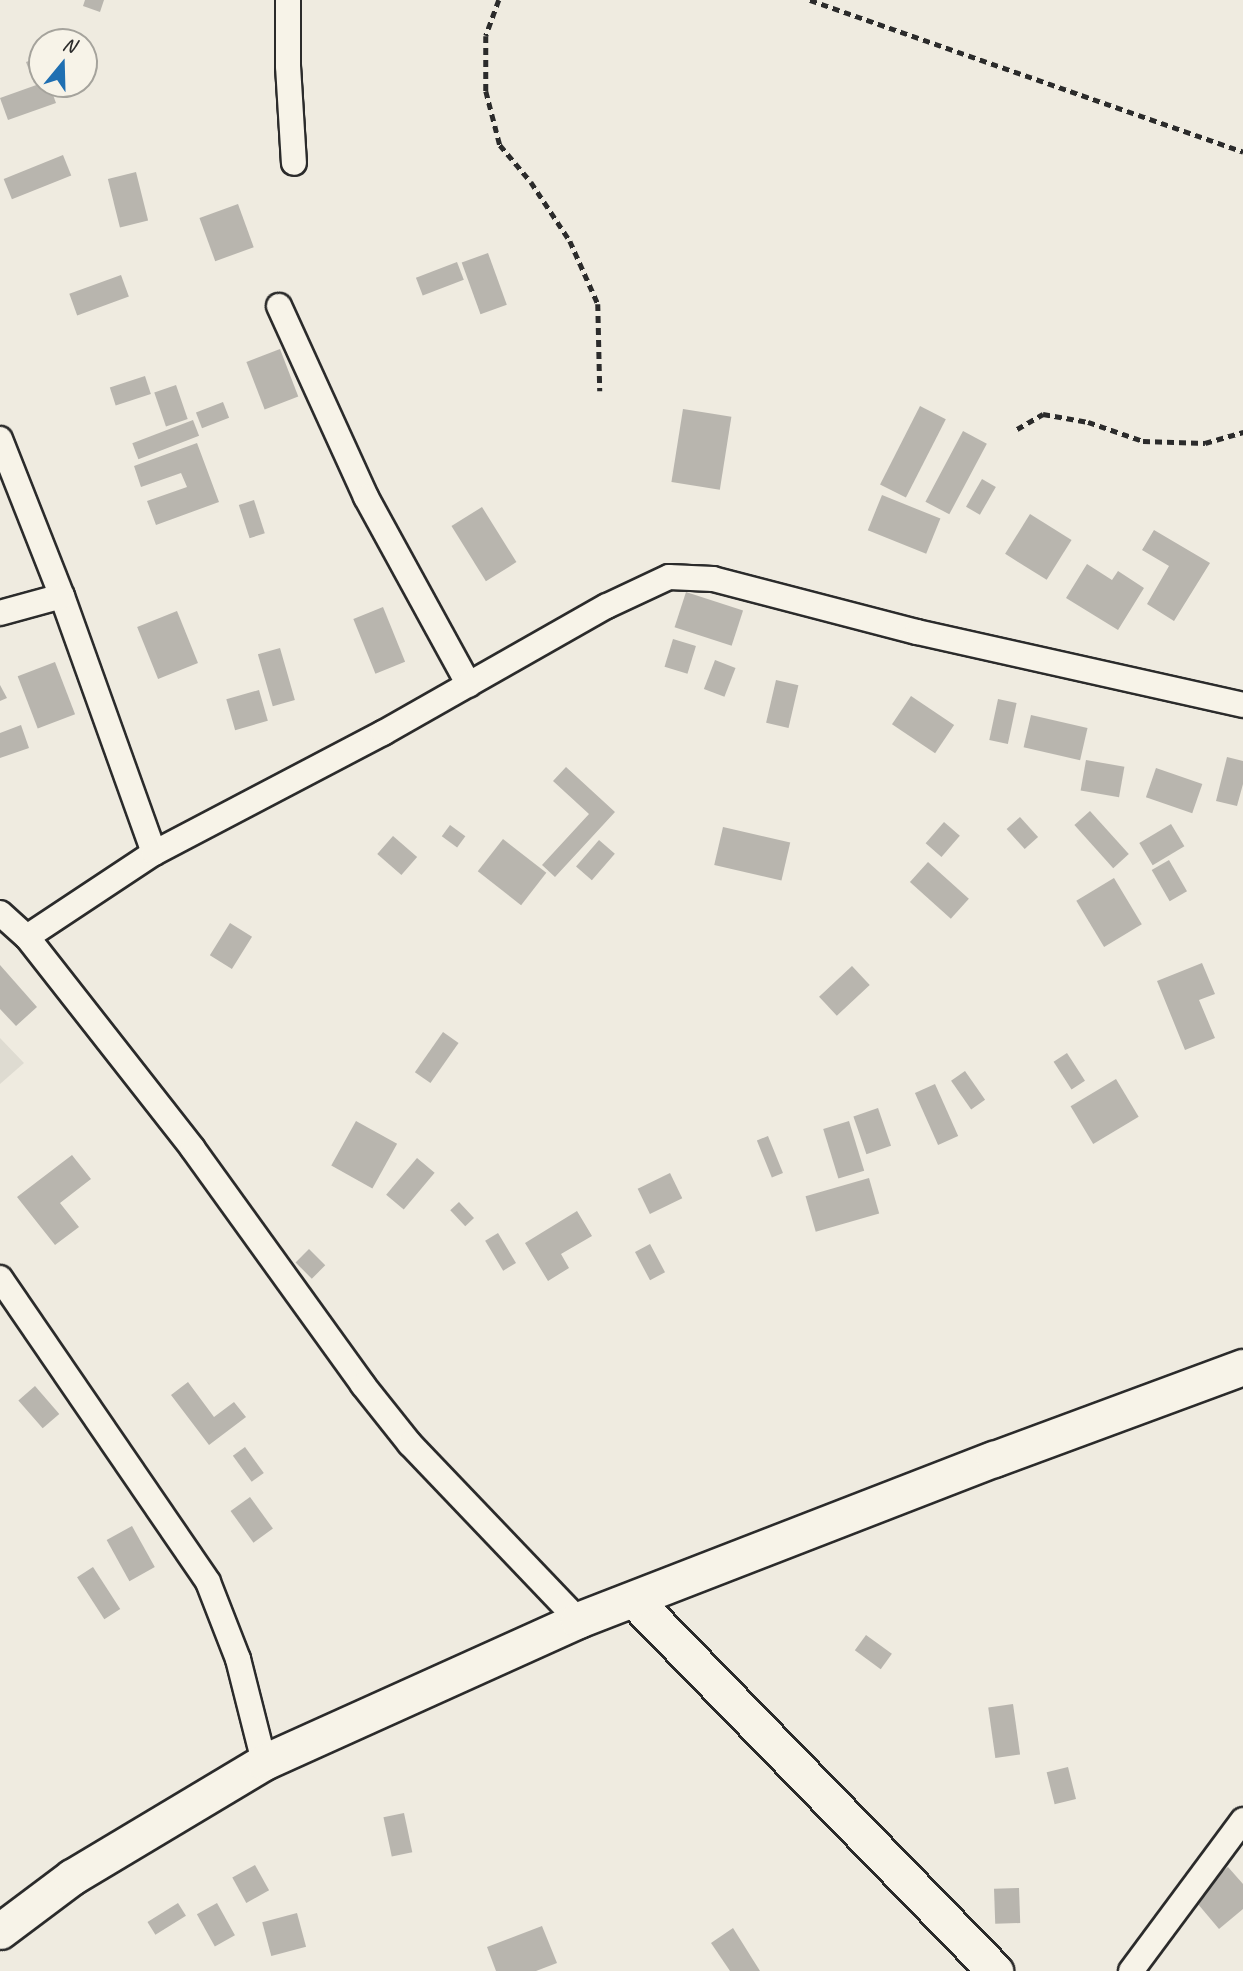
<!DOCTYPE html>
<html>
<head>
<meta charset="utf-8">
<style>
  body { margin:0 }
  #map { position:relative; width:1243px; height:1971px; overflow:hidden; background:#efebe0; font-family:Caveat,sans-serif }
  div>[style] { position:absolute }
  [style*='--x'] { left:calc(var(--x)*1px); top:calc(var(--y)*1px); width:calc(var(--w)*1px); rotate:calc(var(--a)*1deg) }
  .built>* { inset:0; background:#dedbd1 }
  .building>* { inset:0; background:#b8b5ae; transform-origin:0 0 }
  .path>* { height:4.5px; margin-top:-2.25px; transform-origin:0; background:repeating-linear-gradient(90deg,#2b2b2b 0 7px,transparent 0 12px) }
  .roads { filter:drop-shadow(2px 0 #2b2b2b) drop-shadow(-2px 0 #2b2b2b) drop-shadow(0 2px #2b2b2b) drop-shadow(0 -2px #2b2b2b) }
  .street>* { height:24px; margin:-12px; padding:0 12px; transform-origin:12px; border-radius:12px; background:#f7f3e8 }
  .secondary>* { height:35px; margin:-17.5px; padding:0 17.5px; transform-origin:17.5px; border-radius:17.5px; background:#f7f3e8 }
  span { translate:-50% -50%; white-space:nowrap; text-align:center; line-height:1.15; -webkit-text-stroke:5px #f7f3e8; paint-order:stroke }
  .north { position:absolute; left:28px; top:28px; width:70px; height:70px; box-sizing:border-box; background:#f7f3e8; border:2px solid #a5a39c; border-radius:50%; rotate:19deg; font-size:19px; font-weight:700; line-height:28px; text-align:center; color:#2b2b2b }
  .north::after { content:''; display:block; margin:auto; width:24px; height:32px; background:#1f6fb2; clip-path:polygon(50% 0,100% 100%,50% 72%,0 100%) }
</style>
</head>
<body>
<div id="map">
  <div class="built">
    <div style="clip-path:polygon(0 1038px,24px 1063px,0 1084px)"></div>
  </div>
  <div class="building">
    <div style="clip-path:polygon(85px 0,104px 0,100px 12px,83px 6px)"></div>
    <div style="clip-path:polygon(42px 56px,42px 80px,34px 83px,26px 62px)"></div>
    <div style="clip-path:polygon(42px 83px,49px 84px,56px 103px,8px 120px,0 98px)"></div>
    <div style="left:63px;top:155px;width:22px;height:64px;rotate:68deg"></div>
    <div style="left:136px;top:172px;width:50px;height:29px;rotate:76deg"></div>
    <div style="left:238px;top:204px;width:46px;height:41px;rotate:70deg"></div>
    <div style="left:488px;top:253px;width:55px;height:28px;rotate:70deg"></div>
    <div style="left:457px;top:262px;width:19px;height:44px;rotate:69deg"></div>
    <div style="left:121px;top:275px;width:23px;height:55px;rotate:70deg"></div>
    <div style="left:280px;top:349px;width:51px;height:36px;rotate:69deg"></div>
    <div style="left:145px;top:376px;width:19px;height:37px;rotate:72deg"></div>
    <div style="left:176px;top:385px;width:36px;height:23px;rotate:71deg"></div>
    <div style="left:223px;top:402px;width:17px;height:29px;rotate:69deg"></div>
    <div style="left:920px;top:406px;width:29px;height:88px;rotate:27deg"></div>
    <div style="left:683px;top:409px;width:49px;height:74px;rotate:9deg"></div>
    <div style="left:193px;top:420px;width:17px;height:65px;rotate:69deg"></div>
    <div style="left:963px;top:431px;width:27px;height:80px;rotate:28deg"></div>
    <div style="clip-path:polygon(197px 443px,219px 502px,156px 525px,147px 501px,187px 487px,181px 473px,141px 487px,134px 466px)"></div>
    <div style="left:982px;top:479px;width:16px;height:32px;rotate:30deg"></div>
    <div style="left:882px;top:495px;width:63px;height:38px;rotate:22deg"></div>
    <div style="left:254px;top:500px;width:35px;height:16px;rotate:72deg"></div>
    <div style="left:482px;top:507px;width:65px;height:36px;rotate:58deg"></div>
    <div style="left:1030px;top:514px;width:49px;height:47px;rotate:32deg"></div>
    <div style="clip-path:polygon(1154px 530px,1210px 563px,1174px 621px,1147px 604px,1169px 566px,1142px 550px)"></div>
    <div style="clip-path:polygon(1087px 564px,1112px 580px,1118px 571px,1144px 588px,1118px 630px,1066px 598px)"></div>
    <div style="left:686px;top:592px;width:60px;height:37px;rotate:18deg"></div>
    <div style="left:383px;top:607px;width:59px;height:32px;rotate:68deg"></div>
    <div style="left:177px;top:611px;width:56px;height:43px;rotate:68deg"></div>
    <div style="left:673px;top:639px;width:24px;height:29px;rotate:17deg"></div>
    <div style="left:280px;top:648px;width:54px;height:23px;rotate:74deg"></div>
    <div style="left:715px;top:660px;width:22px;height:31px;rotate:21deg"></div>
    <div style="left:55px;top:662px;width:56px;height:40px;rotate:69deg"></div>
    <div style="left:776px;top:680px;width:23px;height:44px;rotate:13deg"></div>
    <div style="clip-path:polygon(0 685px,7px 698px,0 701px)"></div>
    <div style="left:259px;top:690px;width:32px;height:34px;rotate:74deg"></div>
    <div style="left:911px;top:696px;width:52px;height:34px;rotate:34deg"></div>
    <div style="left:998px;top:699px;width:19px;height:42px;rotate:12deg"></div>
    <div style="left:1031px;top:715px;width:58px;height:33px;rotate:13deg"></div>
    <div style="clip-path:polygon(21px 725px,29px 748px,0 758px,0 733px)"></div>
    <div style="clip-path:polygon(1227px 757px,1243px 761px,1243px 784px,1237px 806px,1216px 801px)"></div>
    <div style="left:1086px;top:760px;width:39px;height:31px;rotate:10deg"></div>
    <div style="clip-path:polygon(566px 767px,615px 812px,555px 877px,542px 865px,589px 814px,553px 781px)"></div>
    <div style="left:1156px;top:768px;width:49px;height:31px;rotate:19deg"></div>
    <div style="left:1090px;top:811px;width:58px;height:21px;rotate:48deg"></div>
    <div style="left:1020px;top:817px;width:27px;height:18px;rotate:48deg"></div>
    <div style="left:944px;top:822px;width:21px;height:28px;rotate:41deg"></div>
    <div style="left:1171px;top:824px;width:26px;height:37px;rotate:59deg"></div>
    <div style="left:450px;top:825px;width:19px;height:14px;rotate:36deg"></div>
    <div style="left:723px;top:827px;width:69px;height:39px;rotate:13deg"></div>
    <div style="left:393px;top:836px;width:32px;height:24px;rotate:41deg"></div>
    <div style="left:503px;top:839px;width:55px;height:41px;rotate:38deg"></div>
    <div style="left:599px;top:840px;width:21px;height:35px;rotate:41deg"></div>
    <div style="left:1169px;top:860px;width:36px;height:20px;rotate:60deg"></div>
    <div style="left:928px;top:862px;width:55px;height:27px;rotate:42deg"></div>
    <div style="left:1114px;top:878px;width:54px;height:44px;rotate:59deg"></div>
    <div style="left:230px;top:923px;width:26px;height:38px;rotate:32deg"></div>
    <div style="clip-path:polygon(1202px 963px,1215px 994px,1199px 1000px,1215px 1038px,1185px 1050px,1157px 981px)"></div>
    <div style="clip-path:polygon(0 965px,37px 1007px,16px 1026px,0 1009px)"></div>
    <div style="left:852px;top:966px;width:26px;height:45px;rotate:47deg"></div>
    <div style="left:443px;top:1032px;width:19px;height:49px;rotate:35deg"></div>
    <div style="left:1067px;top:1053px;width:33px;height:16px;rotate:57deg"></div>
    <div style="left:965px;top:1071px;width:35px;height:17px;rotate:55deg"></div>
    <div style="left:1116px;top:1079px;width:44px;height:53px;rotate:59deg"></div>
    <div style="left:935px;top:1084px;width:57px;height:22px;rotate:66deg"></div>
    <div style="left:878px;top:1108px;width:40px;height:26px;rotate:71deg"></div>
    <div style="left:356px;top:1121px;width:47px;height:51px;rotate:29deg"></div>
    <div style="left:849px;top:1121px;width:52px;height:27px;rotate:73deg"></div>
    <div style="left:768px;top:1136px;width:40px;height:12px;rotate:68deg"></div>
    <div style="clip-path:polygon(72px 1155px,91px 1179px,60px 1203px,79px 1227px,55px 1245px,17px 1197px)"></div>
    <div style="left:417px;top:1158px;width:23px;height:48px;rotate:40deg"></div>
    <div style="left:670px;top:1173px;width:28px;height:36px;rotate:64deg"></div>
    <div style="left:869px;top:1178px;width:37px;height:66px;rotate:74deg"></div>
    <div style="left:459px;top:1202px;width:22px;height:12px;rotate:47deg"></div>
    <div style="clip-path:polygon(577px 1211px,592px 1236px,561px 1254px,569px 1268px,548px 1281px,525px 1243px)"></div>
    <div style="left:498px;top:1233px;width:35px;height:15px;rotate:59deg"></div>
    <div style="left:650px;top:1244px;width:32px;height:17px;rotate:62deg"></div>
    <div style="left:309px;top:1249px;width:23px;height:19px;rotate:45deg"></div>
    <div style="clip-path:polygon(188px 1382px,214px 1417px,234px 1402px,246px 1417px,209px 1445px,171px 1395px)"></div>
    <div style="left:35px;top:1386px;width:37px;height:22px;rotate:49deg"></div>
    <div style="left:245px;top:1447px;width:32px;height:15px;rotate:54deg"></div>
    <div style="left:250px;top:1497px;width:39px;height:24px;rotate:54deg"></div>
    <div style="left:132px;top:1526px;width:47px;height:29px;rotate:61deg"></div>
    <div style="left:93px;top:1567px;width:50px;height:19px;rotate:57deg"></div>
    <div style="left:866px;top:1635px;width:32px;height:19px;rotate:36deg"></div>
    <div style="left:1013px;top:1704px;width:51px;height:25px;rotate:82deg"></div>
    <div style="left:1068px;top:1767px;width:33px;height:22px;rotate:76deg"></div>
    <div style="left:404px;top:1813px;width:40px;height:21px;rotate:78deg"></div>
    <div style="left:255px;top:1865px;width:29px;height:26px;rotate:61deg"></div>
    <div style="clip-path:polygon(1228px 1867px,1243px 1884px,1243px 1909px,1219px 1929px,1192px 1897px)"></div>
    <div style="left:1019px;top:1888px;width:35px;height:25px;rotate:88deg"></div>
    <div style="left:178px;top:1903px;width:15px;height:36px;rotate:58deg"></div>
    <div style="left:217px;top:1903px;width:37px;height:23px;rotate:61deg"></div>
    <div style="left:297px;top:1913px;width:35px;height:36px;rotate:75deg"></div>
    <div style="clip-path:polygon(542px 1926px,557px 1963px,536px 1971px,496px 1971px,487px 1947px)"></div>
    <div style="clip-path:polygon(733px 1928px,760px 1971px,730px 1971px,711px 1943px)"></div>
  </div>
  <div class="path">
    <div style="--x:499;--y:0;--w:38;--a:110"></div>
    <div style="--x:486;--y:36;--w:55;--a:90"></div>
    <div style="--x:486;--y:91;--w:56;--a:75.5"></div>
    <div style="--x:500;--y:145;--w:48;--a:50"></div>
    <div style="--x:531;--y:182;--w:71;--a:56.5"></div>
    <div style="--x:570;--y:241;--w:69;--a:66"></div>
    <div style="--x:598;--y:304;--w:87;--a:88.7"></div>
    <div style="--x:810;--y:0;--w:459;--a:19.3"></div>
    <div style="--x:1017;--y:429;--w:30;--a:-30"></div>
    <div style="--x:1043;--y:414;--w:46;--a:10.1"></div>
    <div style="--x:1088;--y:422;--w:58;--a:19.1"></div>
    <div style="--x:1143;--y:441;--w:62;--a:1.8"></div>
    <div style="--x:1205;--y:443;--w:40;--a:-16"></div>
  </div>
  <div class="roads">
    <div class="street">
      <div style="--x:288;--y:0;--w:66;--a:90"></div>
      <div style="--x:288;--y:66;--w:97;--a:86.5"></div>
      <div style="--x:279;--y:306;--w:210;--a:65.5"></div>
      <div style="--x:366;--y:497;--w:214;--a:61.3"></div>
      <div style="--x:0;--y:439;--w:169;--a:68.5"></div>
      <div style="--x:62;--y:596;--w:273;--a:70.3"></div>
      <div style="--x:0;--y:613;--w:64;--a:-15.3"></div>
      <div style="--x:0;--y:913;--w:36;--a:42"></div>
      <div style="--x:27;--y:937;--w:269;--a:51.9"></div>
      <div style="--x:193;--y:1149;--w:291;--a:54.2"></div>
      <div style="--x:363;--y:1385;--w:75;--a:51.5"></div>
      <div style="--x:410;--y:1444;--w:243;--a:46.3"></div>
      <div style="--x:27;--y:937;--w:152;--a:-33.5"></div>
      <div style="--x:154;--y:853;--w:259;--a:-27.7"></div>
      <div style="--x:383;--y:733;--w:257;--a:-29.6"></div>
      <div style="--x:607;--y:606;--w:68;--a:-25.1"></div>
      <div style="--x:669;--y:577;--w:44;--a:2.6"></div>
      <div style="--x:713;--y:579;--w:211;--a:14.6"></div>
      <div style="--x:917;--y:632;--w:334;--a:12.6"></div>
      <div style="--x:0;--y:1278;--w:368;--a:55.6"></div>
      <div style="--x:208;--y:1582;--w:83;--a:68.7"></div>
      <div style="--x:238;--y:1659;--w:106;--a:75.8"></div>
      <div style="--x:1131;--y:1971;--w:188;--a:-53.4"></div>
    </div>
    <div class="secondary">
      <div style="--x:634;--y:1600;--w:518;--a:45.78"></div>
      <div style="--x:0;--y:1931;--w:90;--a:-36.9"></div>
      <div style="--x:72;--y:1877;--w:224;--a:-30.9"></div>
      <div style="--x:264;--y:1762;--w:345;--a:-24.3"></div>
      <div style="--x:578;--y:1620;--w:446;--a:-21.2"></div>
      <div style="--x:994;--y:1459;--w:265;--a:-20.3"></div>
    </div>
  </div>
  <div class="north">N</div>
</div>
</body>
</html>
